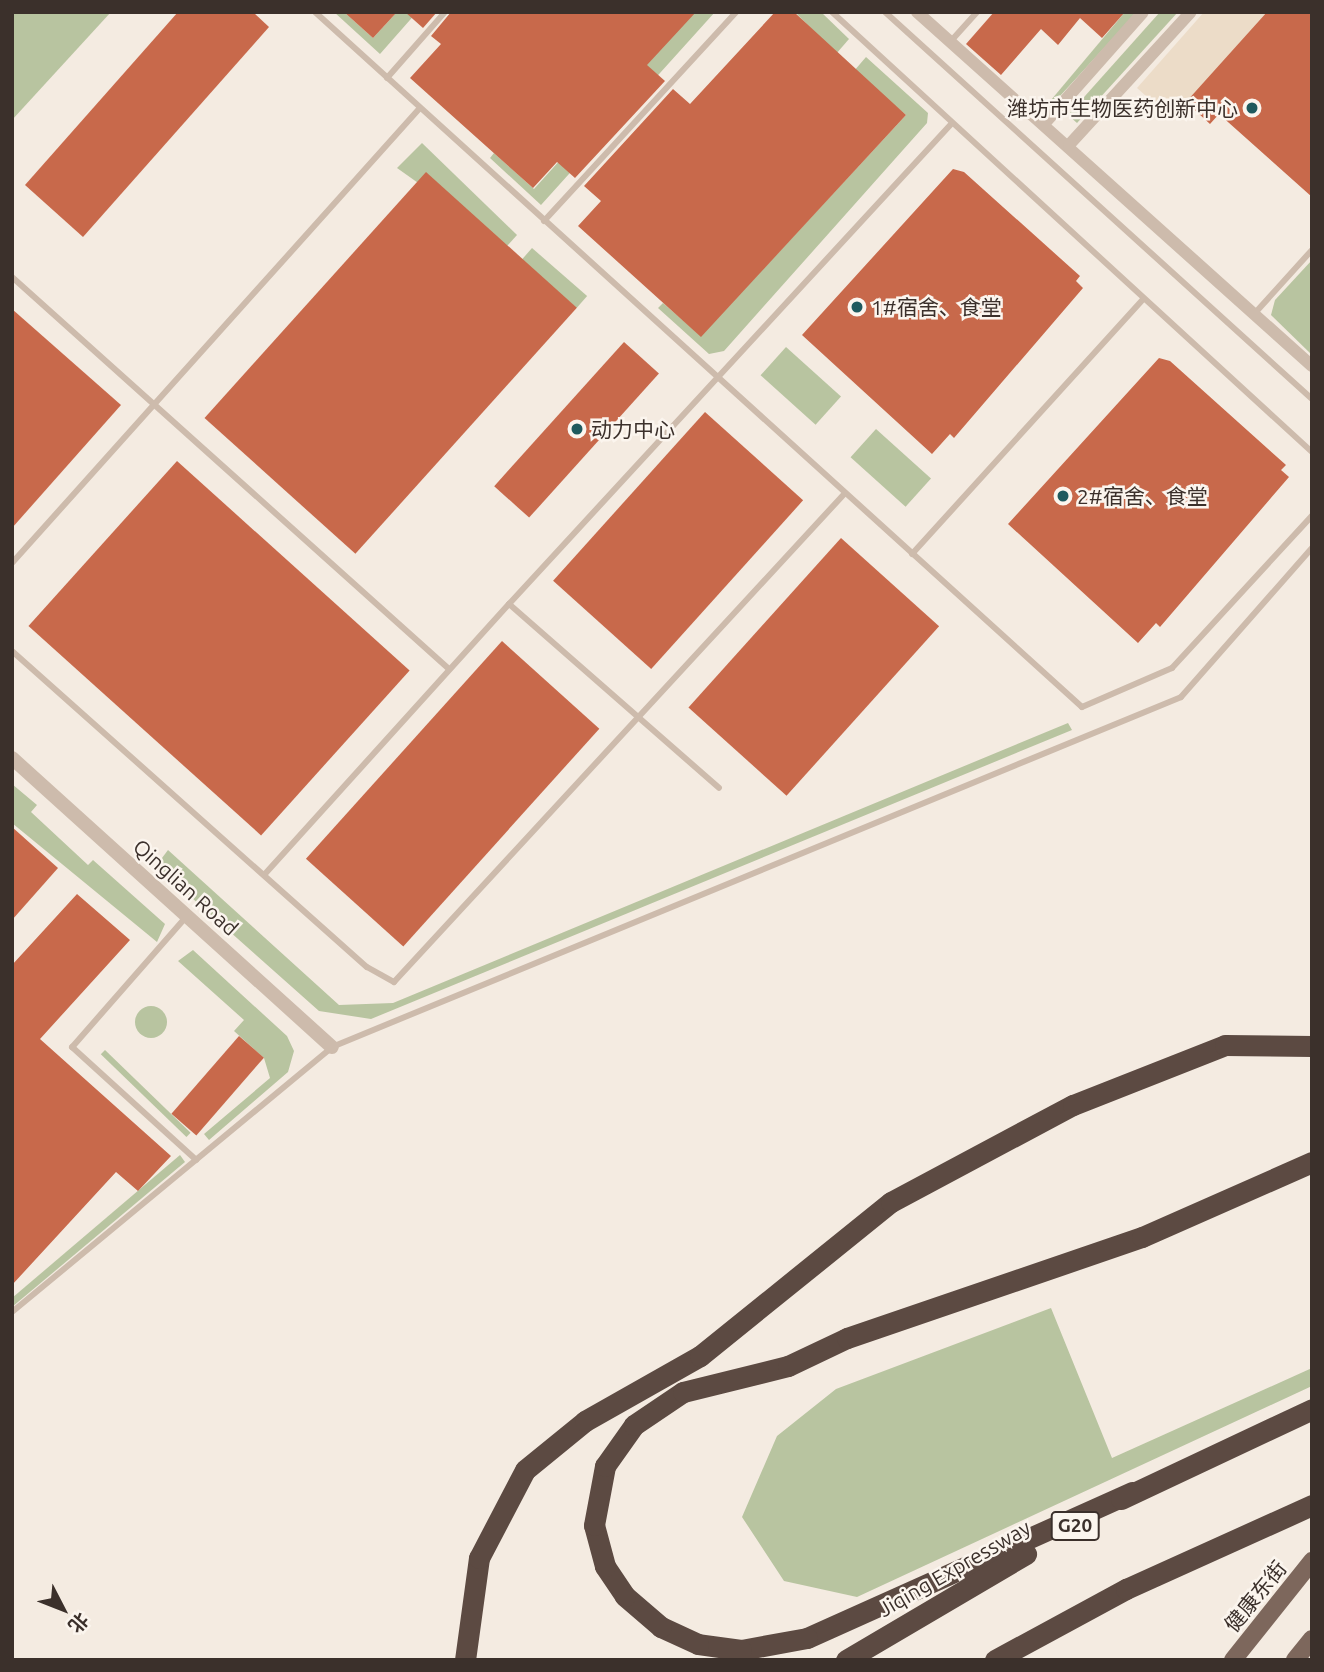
<!DOCTYPE html>
<html>
<head>
<meta charset="utf-8">
<style>
  body { margin:0 }
  #map { position:relative; width:1324px; height:1672px; overflow:hidden; background:#f4ebe1; font-family:Ubuntu,"Noto Sans SC",sans-serif }
  div>[style] { position:absolute }
  [style*='--x'] { left:calc(var(--x)*1px); top:calc(var(--y)*1px); width:calc(var(--w)*1px); rotate:calc(var(--a)*1deg) }
  .green>* { inset:0; background:#b8c4a0; transform-origin:0 0 }
  .round { border-radius:50% }
  .plaza>* { inset:0; background:#ecdcc8 }
  .building>* { inset:0; background:#c8694b; transform-origin:0 0 }
  .service>* { height:6px; margin:-3px; padding:0 3px; transform-origin:3px; border-radius:3px; background:#cdbbac }
  .minor>* { height:12px; margin:-6px; padding:0 6px; transform-origin:6px; border-radius:6px; background:#cdbbac }
  .tertiary>* { height:14px; margin:-7px; padding:0 7px; transform-origin:7px; border-radius:7px; background:#cdbbac }
  .primary>* { height:18px; margin:-9px; padding:0 9px; transform-origin:9px; border-radius:9px; background:#7d675c }
  .motorway>* { height:21px; margin:-10.5px; padding:0 10.5px; transform-origin:10.5px; border-radius:10.5px; background:#5c4a42 }
  .dots>* { width:19px; height:19px; translate:-50% -50%; box-sizing:border-box; border:4px solid #fbf5ee; border-radius:50% }
  span { translate:-50% -50%; white-space:nowrap; text-align:center; line-height:1.15; -webkit-text-stroke:5px #fbf5ee; paint-order:stroke }
  .shield-label span { padding:2px 5px; background:#fbf5ee; border:2px solid; border-radius:5px; -webkit-text-stroke-width:0 }
  .shield-label { font-size:19px; color:#3b302b; font-weight:700 }
  .poi-label { font-size:21px; color:#3b302b }
  .right { translate:-100% -50%; text-align:right }
  .left { translate:0 -50%; text-align:left }
  .street-label { font-size:21px; color:#3b302b }
  .frame { position:absolute; inset:0; border:14px solid #3b302b; pointer-events:none }
  .north { position:absolute; left:28px; top:1574px; width:70px; height:70px; -webkit-text-stroke:5px #fbf5ee; paint-order:stroke; rotate:132deg; font-size:19px; font-weight:700; line-height:28px; text-align:center; color:#3b302b }
  .north::after { content:''; display:block; margin:auto; width:24px; height:32px; background:#3b302b; clip-path:polygon(50% 0,100% 100%,50% 72%,0 100%) }
</style>
</head>
<body>
<div id="map">
  <div class="green">
    <div style="clip-path:polygon(12px 12px,111px 12px,12px 120px)"></div>
    <div style="clip-path:polygon(334px 12px,344px 12px,373px 38px,397px 12px,417px 12px,380px 54px)"></div>
    <div style="clip-path:polygon(694px 12px,715px 12px,541px 205px,490px 158px,494px 153px,534px 189px)"></div>
    <div style="clip-path:polygon(795px 12px,821px 12px,849px 39px,836px 54px)"></div>
    <div style="clip-path:polygon(1125px 12px,1137px 12px,1049px 108px,1046px 106px)"></div>
    <div style="clip-path:polygon(1160px 12px,1178px 12px,1077px 123px,1068px 115px)"></div>
    <div style="clip-path:polygon(866px 57px,928px 113px,927px 123px,724px 351px,709px 354px,658px 308px,663px 303px,701px 336px,906px 115px,854px 71px)"></div>
    <div style="clip-path:polygon(422px 143px,517px 235px,507px 246px,397px 168px)"></div>
    <div style="left:532px;top:248px;width:73px;height:16px;rotate:41deg"></div>
    <div style="clip-path:polygon(1312px 260px,1312px 355px,1271px 315px,1275px 300px)"></div>
    <div style="left:786px;top:347px;width:74px;height:38px;rotate:42deg"></div>
    <div style="left:876px;top:429px;width:74px;height:38px;rotate:42deg"></div>
    <div style="clip-path:polygon(1068px 723px,1072px 730px,371px 1019px,319px 1011px,156px 866px,168px 850px,339px 1005px,393px 1003px)"></div>
    <div style="clip-path:polygon(12px 784px,37px 805px,31px 812px,88px 865px,93px 860px,165px 924px,157px 942px,12px 823px)"></div>
    <div style="clip-path:polygon(193px 950px,287px 1036px,294px 1051px,288px 1072px,209px 1140px,204px 1134px,270px 1078px,264px 1058px,234px 1031px,244px 1020px,178px 961px)"></div>
    <div class="round" style="left:135px;top:1006px;width:32px;height:32px"></div>
    <div style="left:105px;top:1050px;width:119px;height:6px;rotate:44deg"></div>
    <div style="clip-path:polygon(180px 1155px,185px 1162px,12px 1307px,12px 1298px)"></div>
    <div style="clip-path:polygon(1051px 1308px,1112px 1458px,1312px 1368px,1312px 1386px,857px 1597px,784px 1581px,742px 1517px,777px 1436px,836px 1389px)"></div>
  </div>
  <div class="plaza">
    <div style="clip-path:polygon(1204px 12px,1267px 12px,1172px 119px,1137px 88px)"></div>
  </div>
  <div class="building">
    <div style="clip-path:polygon(178px 12px,253px 12px,269px 27px,83px 237px,25px 185px)"></div>
    <div style="clip-path:polygon(344px 12px,397px 12px,373px 38px)"></div>
    <div style="clip-path:polygon(405px 12px,437px 12px,423px 28px)"></div>
    <div style="clip-path:polygon(451px 12px,696px 12px,647px 65px,665px 81px,575px 178px,557px 162px,533px 188px,410px 78px,441px 44px,431px 36px)"></div>
    <div style="clip-path:polygon(775px 12px,794px 12px,906px 115px,701px 337px,578px 226px,601px 201px,584px 186px,673px 89px,690px 104px)"></div>
    <div style="clip-path:polygon(994px 12px,1125px 12px,1102px 38px,1080px 18px,1058px 45px,1041px 29px,1001px 75px,966px 44px)"></div>
    <div style="clip-path:polygon(1267px 12px,1312px 12px,1312px 197px,1219px 114px,1210px 124px,1186px 102px)"></div>
    <div style="clip-path:polygon(953px 169px,964px 172px,1080px 276px,1076px 281px,1083px 288px,954px 438px,950px 434px,932px 454px,802px 335px)"></div>
    <div style="left:426px;top:172px;width:203px;height:331px;rotate:42deg"></div>
    <div style="clip-path:polygon(12px 309px,121px 405px,12px 528px)"></div>
    <div style="left:624px;top:342px;width:47px;height:194px;rotate:42deg"></div>
    <div style="clip-path:polygon(1159px 358px,1170px 361px,1286px 465px,1281px 470px,1289px 477px,1160px 627px,1156px 623px,1138px 643px,1008px 524px)"></div>
    <div style="left:705px;top:412px;width:132px;height:227px;rotate:42deg"></div>
    <div style="left:177px;top:461px;width:313px;height:222px;rotate:42deg"></div>
    <div style="left:841px;top:538px;width:132px;height:228px;rotate:42deg"></div>
    <div style="left:502px;top:641px;width:131px;height:293px;rotate:42deg"></div>
    <div style="clip-path:polygon(12px 827px,58px 868px,12px 920px)"></div>
    <div style="clip-path:polygon(77px 894px,130px 940px,40px 1039px,171px 1156px,138px 1191px,116px 1172px,12px 1285px,12px 965px)"></div>
    <div style="left:239px;top:1036px;width:33px;height:103px;rotate:41deg"></div>
  </div>
  <div class="service">
    <div style="--x:315;--y:12;--w:1035;--a:42.18"></div>
    <div style="--x:1082;--y:707;--w:98;--a:-23.4"></div>
    <div style="--x:1172;--y:668;--w:207;--a:-47.4"></div>
    <div style="--x:832;--y:12;--w:651;--a:42.51"></div>
    <div style="--x:885;--y:12;--w:576;--a:42.19"></div>
    <div style="--x:951;--y:41;--w:39;--a:-48"></div>
    <div style="--x:387;--y:78;--w:88;--a:-48.7"></div>
    <div style="--x:544;--y:221;--w:284;--a:-47.4"></div>
    <div style="--x:12;--y:277;--w:587;--a:41.89"></div>
    <div style="--x:1255;--y:313;--w:85;--a:-47.9"></div>
    <div style="--x:912;--y:554;--w:344;--a:-47.8"></div>
    <div style="--x:12;--y:563;--w:611;--a:-48.12"></div>
    <div style="--x:509;--y:604;--w:654;--a:-47.35"></div>
    <div style="--x:12;--y:651;--w:475;--a:41.7"></div>
    <div style="--x:367;--y:967;--w:31;--a:29"></div>
    <div style="--x:394;--y:982;--w:665;--a:-47.31"></div>
    <div style="--x:264;--y:875;--w:365;--a:-47.9"></div>
    <div style="--x:509;--y:604;--w:279;--a:41.2"></div>
    <div style="--x:186;--y:917;--w:173;--a:131.2"></div>
    <div style="--x:72;--y:1047;--w:168;--a:42.3"></div>
    <div style="--x:12;--y:1312;--w:415;--a:-39.6"></div>
    <div style="--x:332;--y:1047;--w:918;--a:-22.4"></div>
    <div style="--x:1181;--y:697;--w:198;--a:-48.7"></div>
  </div>
  <div class="minor">
    <div style="--x:917;--y:12;--w:530;--a:41.87"></div>
    <div style="--x:1044;--y:124;--w:149;--a:-48.5"></div>
    <div style="--x:1069;--y:145;--w:180;--a:-47.5"></div>
  </div>
  <div class="tertiary">
    <div style="--x:12;--y:758;--w:431;--a:42.1"></div>
  </div>
  <div class="primary">
    <div style="--x:1233;--y:1660;--w:127;--a:-51.4"></div>
    <div style="--x:1295;--y:1660;--w:27;--a:-51"></div>
  </div>
  <div class="motorway">
    <div style="--x:1132;--y:1492;--w:356;--a:155.8"></div>
    <div style="--x:807;--y:1638;--w:67;--a:169.7"></div>
    <div style="--x:741;--y:1650;--w:43;--a:-172.1"></div>
    <div style="--x:698;--y:1644;--w:41;--a:-155.3"></div>
    <div style="--x:661;--y:1627;--w:48;--a:-139.3"></div>
    <div style="--x:625;--y:1596;--w:36;--a:-124"></div>
    <div style="--x:605;--y:1566;--w:42;--a:-105"></div>
    <div style="--x:594;--y:1525;--w:60;--a:-79.4"></div>
    <div style="--x:605;--y:1466;--w:50;--a:-54.7"></div>
    <div style="--x:634;--y:1425;--w:59;--a:-34"></div>
    <div style="--x:683;--y:1392;--w:108;--a:-13.9"></div>
    <div style="--x:788;--y:1366;--w:65;--a:-25.4"></div>
    <div style="--x:847;--y:1338;--w:312;--a:-18.9"></div>
    <div style="--x:1142;--y:1237;--w:186;--a:-23.8"></div>
    <div style="--x:1121;--y:1499;--w:211;--a:-25.2"></div>
    <div style="--x:465;--y:1660;--w:103;--a:-82.2"></div>
    <div style="--x:479;--y:1558;--w:99;--a:-62.4"></div>
    <div style="--x:525;--y:1470;--w:77;--a:-39.2"></div>
    <div style="--x:585;--y:1421;--w:132;--a:-29.5"></div>
    <div style="--x:700;--y:1356;--w:245;--a:-38.9"></div>
    <div style="--x:891;--y:1202;--w:206;--a:-28.1"></div>
    <div style="--x:1073;--y:1105;--w:163;--a:-21.5"></div>
    <div style="--x:1225;--y:1045;--w:87;--a:0.7"></div>
    <div style="--x:846;--y:1660;--w:209;--a:-30.5"></div>
    <div style="--x:995;--y:1660;--w:149;--a:-28.5"></div>
    <div style="--x:1126;--y:1589;--w:204;--a:-24.3"></div>
  </div>
  <div class="dots">
    <div style="left:1252px;top:108px;background:#1f5a5e"></div>
    <div style="left:857px;top:307px;background:#1f5a5e"></div>
    <div style="left:577px;top:429px;background:#1f5a5e"></div>
    <div style="left:1063px;top:496px;background:#1f5a5e"></div>
  </div>
  <div class="shield-label">
    <span style="left:1075px;top:1526px">G20</span>
  </div>
  <div class="poi-label">
    <span class="right" style="left:1238px;top:108px">潍坊市生物医药创新中心</span>
    <span class="left" style="left:871px;top:307px">1#宿舍、食堂</span>
    <span class="left" style="left:591px;top:429px">动力中心</span>
    <span class="left" style="left:1077px;top:496px">2#宿舍、食堂</span>
  </div>
  <div class="street-label">
    <span style="left:186px;top:887px;rotate:42deg">Qinglian Road</span>
    <span style="left:954px;top:1568px;rotate:-30deg">Jiqing Expressway</span>
    <span style="left:1255px;top:1596px;rotate:-51deg">健康东街</span>
  </div>
  <div class="frame"></div>
  <div class="north">北</div>
</div>
</body>
</html>
